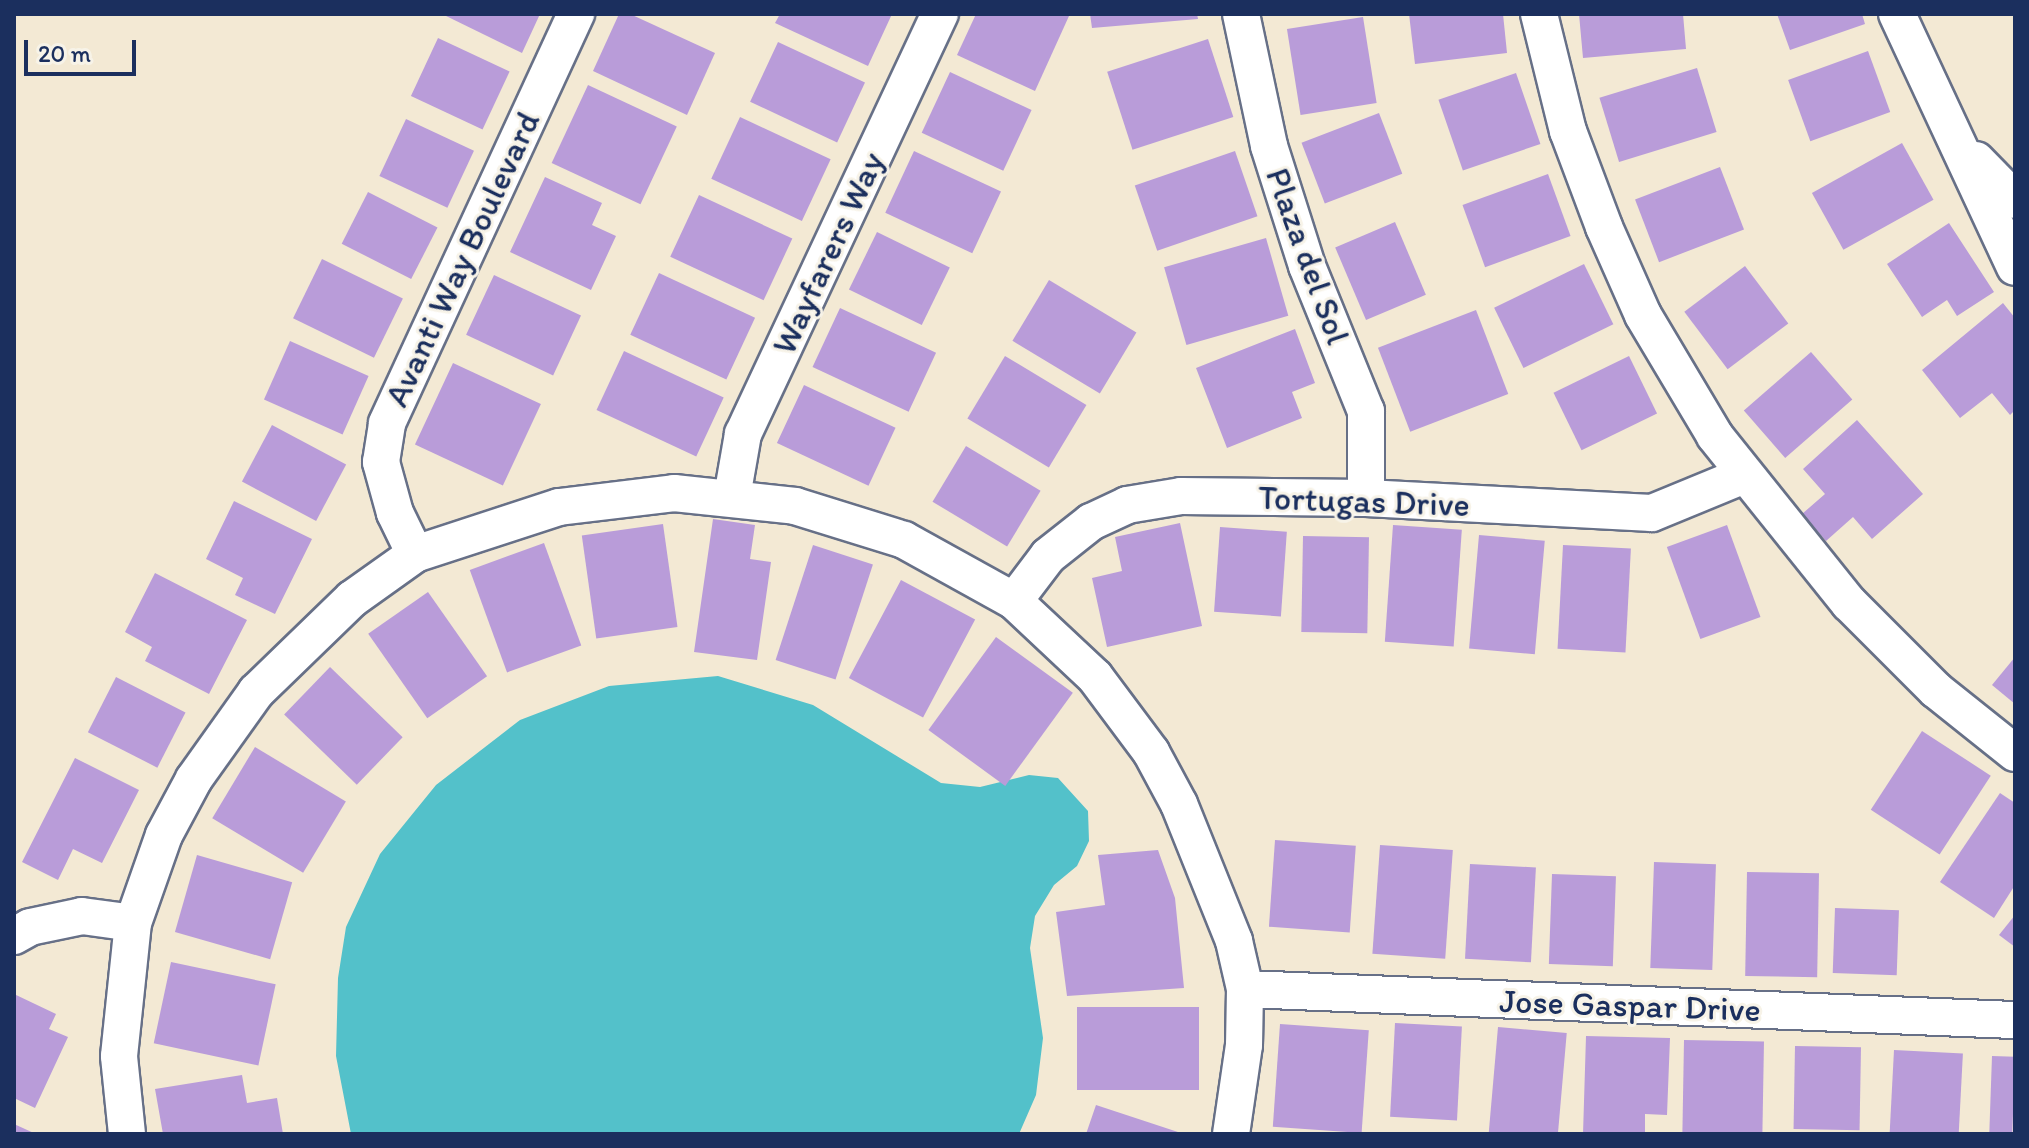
<!DOCTYPE html>
<html>
<head>
<meta charset="utf-8">
<style>
  body { margin:0 }
  #map { position:relative; width:2029px; height:1148px; overflow:hidden; background:#f3e9d4; font-family:Itim,sans-serif }
  div>[style] { position:absolute }
  [style*='--x'] { left:calc(var(--x)*1px); top:calc(var(--y)*1px); width:calc(var(--w)*1px); rotate:calc(var(--a)*1deg) }
  .water>* { inset:0; background:#53c1ca }
  .building>* { inset:0; background:#b99cd9; transform-origin:0 0 }
  .roads { filter:drop-shadow(2px 0 #677087) drop-shadow(-2px 0 #677087) drop-shadow(0 2px #677087) drop-shadow(0 -2px #677087) }
  .minor>* { height:36px; margin:-18px; padding:0 18px; transform-origin:18px; border-radius:18px; background:#fff }
  span { translate:-50% -50%; white-space:nowrap; text-align:center; line-height:1.15; -webkit-text-stroke:6px #f7f3e8; paint-order:stroke }
  .street-label { font-size:34px; color:#1b2f5e }
  .frame { position:absolute; inset:0; border:16px solid #1b2f5e; pointer-events:none }
  .scale { position:absolute; left:24px; top:40px; width:112px; height:36px; box-sizing:border-box; border:4px solid #1b2f5e; border-top:0; padding-left:10px; font-size:24px; line-height:28px; white-space:nowrap; color:#1b2f5e; -webkit-text-stroke:6px #f7f3e8; paint-order:stroke }
</style>
</head>
<body>
<div id="map">
  <div class="water">
    <div style="clip-path:polygon(718px 676px,813px 705px,941px 783px,980px 787px,1029px 775px,1058px 778px,1088px 811px,1089px 841px,1077px 866px,1054px 885px,1035px 916px,1030px 948px,1043px 1038px,1036px 1095px,1019px 1134px,351px 1134px,336px 1056px,338px 978px,346px 927px,380px 854px,436px 785px,520px 720px,609px 686px)"></div>
  </div>
  <div class="building">
    <div style="clip-path:polygon(442px 14px,540px 14px,522px 53px)"></div>
    <div style="clip-path:polygon(619px 14px,630px 14px,715px 53px,687px 115px,593px 71px)"></div>
    <div style="clip-path:polygon(780px 14px,892px 14px,868px 66px,775px 23px)"></div>
    <div style="clip-path:polygon(976px 14px,1069px 16px,1035px 91px,957px 55px)"></div>
    <div style="clip-path:polygon(1090px 14px,1197px 14px,1198px 19px,1092px 28px)"></div>
    <div style="clip-path:polygon(1409px 14px,1503px 14px,1507px 53px,1415px 64px)"></div>
    <div style="clip-path:polygon(1579px 14px,1683px 14px,1686px 49px,1583px 58px)"></div>
    <div style="clip-path:polygon(1777px 14px,1862px 14px,1865px 24px,1790px 50px)"></div>
    <div style="left:1363px;top:17px;width:87px;height:77px;rotate:81deg"></div>
    <div style="left:438px;top:38px;width:79px;height:64px;rotate:25deg"></div>
    <div style="left:1208px;top:39px;width:82px;height:106px;rotate:72deg"></div>
    <div style="left:778px;top:42px;width:96px;height:66px;rotate:25deg"></div>
    <div style="left:1868px;top:51px;width:65px;height:85px;rotate:70deg"></div>
    <div style="left:1697px;top:68px;width:67px;height:102px;rotate:73deg"></div>
    <div style="left:950px;top:72px;width:90px;height:67px;rotate:25deg"></div>
    <div style="left:1516px;top:73px;width:75px;height:82px;rotate:71deg"></div>
    <div style="left:588px;top:85px;width:98px;height:86px;rotate:25deg"></div>
    <div style="left:1379px;top:113px;width:65px;height:83px;rotate:69deg"></div>
    <div style="left:740px;top:117px;width:100px;height:68px;rotate:25deg"></div>
    <div style="left:406px;top:119px;width:75px;height:63px;rotate:25deg"></div>
    <div style="left:1902px;top:143px;width:65px;height:103px;rotate:61deg"></div>
    <div style="left:914px;top:151px;width:96px;height:68px;rotate:25deg"></div>
    <div style="left:1235px;top:151px;width:69px;height:106px;rotate:71deg"></div>
    <div style="left:1720px;top:167px;width:67px;height:91px;rotate:69deg"></div>
    <div style="left:1548px;top:174px;width:66px;height:91px;rotate:70deg"></div>
    <div style="clip-path:polygon(545px 177px,602px 203px,592px 225px,616px 236px,591px 290px,510px 252px)"></div>
    <div style="left:368px;top:192px;width:78px;height:58px;rotate:27deg"></div>
    <div style="left:699px;top:195px;width:103px;height:68px;rotate:25deg"></div>
    <div style="left:1395px;top:222px;width:79px;height:65px;rotate:67deg"></div>
    <div style="clip-path:polygon(1949px 223px,1994px 292px,1957px 316px,1947px 300px,1922px 317px,1887px 264px)"></div>
    <div style="left:877px;top:232px;width:81px;height:64px;rotate:26deg"></div>
    <div style="left:1266px;top:238px;width:81px;height:106px;rotate:74deg"></div>
    <div style="left:322px;top:259px;width:90px;height:66px;rotate:26deg"></div>
    <div style="left:1584px;top:264px;width:67px;height:100px;rotate:64deg"></div>
    <div style="left:1745px;top:266px;width:72px;height:76px;rotate:53deg"></div>
    <div style="left:659px;top:273px;width:106px;height:68px;rotate:25deg"></div>
    <div style="left:494px;top:275px;width:96px;height:66px;rotate:25deg"></div>
    <div style="left:1049px;top:280px;width:102px;height:71px;rotate:31deg"></div>
    <div style="clip-path:polygon(2003px 303px,2015px 318px,2015px 410px,2010px 415px,1992px 393px,1960px 418px,1922px 370px)"></div>
    <div style="left:840px;top:308px;width:106px;height:65px;rotate:25deg"></div>
    <div style="left:1476px;top:310px;width:90px;height:105px;rotate:69deg"></div>
    <div style="clip-path:polygon(1295px 329px,1315px 383px,1292px 392px,1302px 418px,1227px 448px,1196px 368px)"></div>
    <div style="left:290px;top:341px;width:86px;height:64px;rotate:24deg"></div>
    <div style="left:624px;top:351px;width:110px;height:65px;rotate:25deg"></div>
    <div style="left:1811px;top:352px;width:63px;height:89px;rotate:49deg"></div>
    <div style="left:1005px;top:356px;width:95px;height:73px;rotate:31deg"></div>
    <div style="left:1629px;top:356px;width:64px;height:84px;rotate:64deg"></div>
    <div style="left:453px;top:363px;width:97px;height:90px;rotate:25deg"></div>
    <div style="left:804px;top:385px;width:101px;height:64px;rotate:25deg"></div>
    <div style="clip-path:polygon(1857px 420px,1923px 494px,1872px 539px,1853px 517px,1826px 541px,1802px 514px,1825px 494px,1803px 469px)"></div>
    <div style="left:272px;top:425px;width:84px;height:64px;rotate:28deg"></div>
    <div style="left:966px;top:446px;width:87px;height:65px;rotate:31deg"></div>
    <div style="clip-path:polygon(234px 501px,312px 539px,275px 614px,235px 595px,243px 578px,206px 559px)"></div>
    <div style="clip-path:polygon(713px 519px,755px 525px,750px 559px,771px 562px,757px 660px,694px 652px)"></div>
    <div style="clip-path:polygon(1180px 523px,1202px 626px,1107px 647px,1092px 578px,1122px 571px,1115px 537px)"></div>
    <div style="left:663px;top:524px;width:104px;height:82px;rotate:82deg"></div>
    <div style="left:1393px;top:525px;width:69px;height:117px;rotate:4deg"></div>
    <div style="left:1727px;top:525px;width:98px;height:64px;rotate:70deg"></div>
    <div style="left:1220px;top:527px;width:67px;height:85px;rotate:4deg"></div>
    <div style="left:1479px;top:535px;width:66px;height:114px;rotate:5deg"></div>
    <div style="left:1303px;top:536px;width:66px;height:96px;rotate:1deg"></div>
    <div style="left:544px;top:543px;width:109px;height:79px;rotate:70deg"></div>
    <div style="left:813px;top:545px;width:63px;height:121px;rotate:18deg"></div>
    <div style="left:1563px;top:545px;width:68px;height:104px;rotate:3deg"></div>
    <div style="clip-path:polygon(155px 573px,247px 620px,209px 694px,145px 661px,152px 647px,125px 632px)"></div>
    <div style="left:901px;top:580px;width:84px;height:111px;rotate:28deg"></div>
    <div style="left:428px;top:592px;width:103px;height:73px;rotate:55deg"></div>
    <div style="left:996px;top:637px;width:95px;height:115px;rotate:36deg"></div>
    <div style="clip-path:polygon(2015px 657px,2015px 704px,1992px 685px)"></div>
    <div style="left:330px;top:667px;width:101px;height:66px;rotate:44deg"></div>
    <div style="left:116px;top:677px;width:78px;height:62px;rotate:27deg"></div>
    <div style="left:1922px;top:731px;width:82px;height:94px;rotate:33deg"></div>
    <div style="left:255px;top:747px;width:106px;height:83px;rotate:31deg"></div>
    <div style="clip-path:polygon(75px 758px,139px 790px,102px 863px,73px 849px,58px 880px,22px 862px)"></div>
    <div style="clip-path:polygon(2000px 793px,2015px 803px,2015px 885px,1994px 918px,1940px 882px)"></div>
    <div style="left:1275px;top:840px;width:81px;height:87px;rotate:4deg"></div>
    <div style="left:1380px;top:845px;width:73px;height:109px;rotate:4deg"></div>
    <div style="clip-path:polygon(1158px 850px,1175px 898px,1184px 988px,1067px 996px,1056px 912px,1105px 905px,1098px 855px)"></div>
    <div style="left:197px;top:855px;width:99px;height:80px;rotate:16deg"></div>
    <div style="left:1654px;top:862px;width:62px;height:106px;rotate:2deg"></div>
    <div style="left:1470px;top:864px;width:66px;height:95px;rotate:3deg"></div>
    <div style="left:1747px;top:872px;width:72px;height:104px;rotate:1deg"></div>
    <div style="left:1552px;top:874px;width:64px;height:90px;rotate:2deg"></div>
    <div style="left:1835px;top:908px;width:64px;height:65px;rotate:2deg"></div>
    <div style="clip-path:polygon(2015px 915px,2015px 947px,1999px 935px)"></div>
    <div style="left:171px;top:962px;width:107px;height:83px;rotate:12deg"></div>
    <div style="clip-path:polygon(14px 994px,56px 1014px,49px 1029px,68px 1037px,35px 1108px,14px 1098px)"></div>
    <div style="left:1077px;top:1007px;width:122px;height:83px"></div>
    <div style="left:1395px;top:1023px;width:67px;height:94px;rotate:3deg"></div>
    <div style="left:1280px;top:1024px;width:89px;height:103px;rotate:4deg"></div>
    <div style="left:1498px;top:1027px;width:69px;height:107px;rotate:5deg"></div>
    <div style="clip-path:polygon(1586px 1036px,1670px 1038px,1667px 1115px,1645px 1114px,1645px 1134px,1583px 1134px)"></div>
    <div style="left:1684px;top:1040px;width:80px;height:94px;rotate:1deg"></div>
    <div style="left:1795px;top:1046px;width:66px;height:83px;rotate:1deg"></div>
    <div style="left:1894px;top:1050px;width:69px;height:84px;rotate:3deg"></div>
    <div style="left:1992px;top:1056px;width:23px;height:78px;rotate:2deg"></div>
    <div style="clip-path:polygon(242px 1075px,247px 1103px,277px 1098px,283px 1134px,163px 1134px,155px 1089px)"></div>
    <div style="clip-path:polygon(1096px 1105px,1181px 1133px,1181px 1134px,1086px 1134px)"></div>
    <div style="clip-path:polygon(14px 1124px,36px 1134px,14px 1134px)"></div>
  </div>
  <div class="roads">
    <div class="minor">
      <div style="--x:1241;--y:14;--w:135;--a:78"></div>
      <div style="--x:1269;--y:146;--w:126;--a:72.4"></div>
      <div style="--x:1307;--y:266;--w:157;--a:67.9"></div>
      <div style="--x:1366;--y:411;--w:87;--a:90"></div>
      <div style="--x:1539;--y:14;--w:121;--a:76.1"></div>
      <div style="--x:1568;--y:131;--w:103;--a:69.4"></div>
      <div style="--x:1604;--y:227;--w:96;--a:66.1"></div>
      <div style="--x:1643;--y:315;--w:141;--a:59.2"></div>
      <div style="--x:1715;--y:436;--w:214;--a:51.3"></div>
      <div style="--x:1849;--y:603;--w:123;--a:45"></div>
      <div style="--x:1936;--y:690;--w:101;--a:38.6"></div>
      <div style="--x:1897;--y:14;--w:279;--a:65"></div>
      <div style="--x:1976;--y:160;--w:56;--a:45.7"></div>
      <div style="--x:732;--y:497;--w:64;--a:-80.1"></div>
      <div style="--x:743;--y:434;--w:464;--a:-64.9"></div>
      <div style="--x:415;--y:554;--w:46;--a:-116"></div>
      <div style="--x:395;--y:513;--w:53;--a:-105.4"></div>
      <div style="--x:381;--y:462;--w:39;--a:-81"></div>
      <div style="--x:387;--y:423;--w:451;--a:-65.2"></div>
      <div style="--x:1014;--y:601;--w:56;--a:-52.9"></div>
      <div style="--x:1048;--y:556;--w:55;--a:-38.3"></div>
      <div style="--x:1091;--y:522;--w:40;--a:-25"></div>
      <div style="--x:1127;--y:505;--w:55;--a:-9.5"></div>
      <div style="--x:1181;--y:496;--w:185;--a:0.6"></div>
      <div style="--x:1366;--y:498;--w:286;--a:3"></div>
      <div style="--x:1652;--y:513;--w:100;--a:-22.4"></div>
      <div style="--x:14;--y:936;--w:18;--a:-29"></div>
      <div style="--x:30;--y:927;--w:53;--a:-11.9"></div>
      <div style="--x:82;--y:916;--w:51;--a:7.8"></div>
      <div style="--x:1245;--y:989;--w:771;--a:2.31"></div>
      <div style="--x:127;--y:1134;--w:78;--a:-95.9"></div>
      <div style="--x:119;--y:1056;--w:134;--a:-84"></div>
      <div style="--x:133;--y:923;--w:93;--a:-70.6"></div>
      <div style="--x:164;--y:835;--w:64;--a:-61.8"></div>
      <div style="--x:194;--y:779;--w:107;--a:-54.5"></div>
      <div style="--x:256;--y:692;--w:134;--a:-44.1"></div>
      <div style="--x:352;--y:599;--w:77;--a:-35.5"></div>
      <div style="--x:415;--y:554;--w:151;--a:-18.1"></div>
      <div style="--x:559;--y:507;--w:116;--a:-6.9"></div>
      <div style="--x:674;--y:493;--w:122;--a:6.1"></div>
      <div style="--x:795;--y:506;--w:114;--a:17.3"></div>
      <div style="--x:904;--y:540;--w:126;--a:29"></div>
      <div style="--x:1014;--y:601;--w:111;--a:43.2"></div>
      <div style="--x:1095;--y:677;--w:94;--a:53.3"></div>
      <div style="--x:1151;--y:752;--w:59;--a:61.7"></div>
      <div style="--x:1179;--y:804;--w:148;--a:68.1"></div>
      <div style="--x:1234;--y:941;--w:49;--a:77.1"></div>
      <div style="--x:1245;--y:989;--w:56;--a:91"></div>
      <div style="--x:1244;--y:1045;--w:90;--a:98.3"></div>
    </div>
  </div>
  <div class="street-label">
    <span style="left:828px;top:253px;rotate:-65deg">Wayfarers Way</span>
    <span style="left:1308px;top:256px;rotate:70deg">Plaza del Sol</span>
    <span style="left:462px;top:259px;rotate:-65deg">Avanti Way Boulevard</span>
    <span style="left:1364px;top:501px;rotate:2deg">Tortugas Drive</span>
    <span style="left:1630px;top:1005px;rotate:2deg">Jose Gaspar Drive</span>
  </div>
  <div class="frame"></div>
  <div class="scale">20 m</div>
</div>
</body>
</html>
